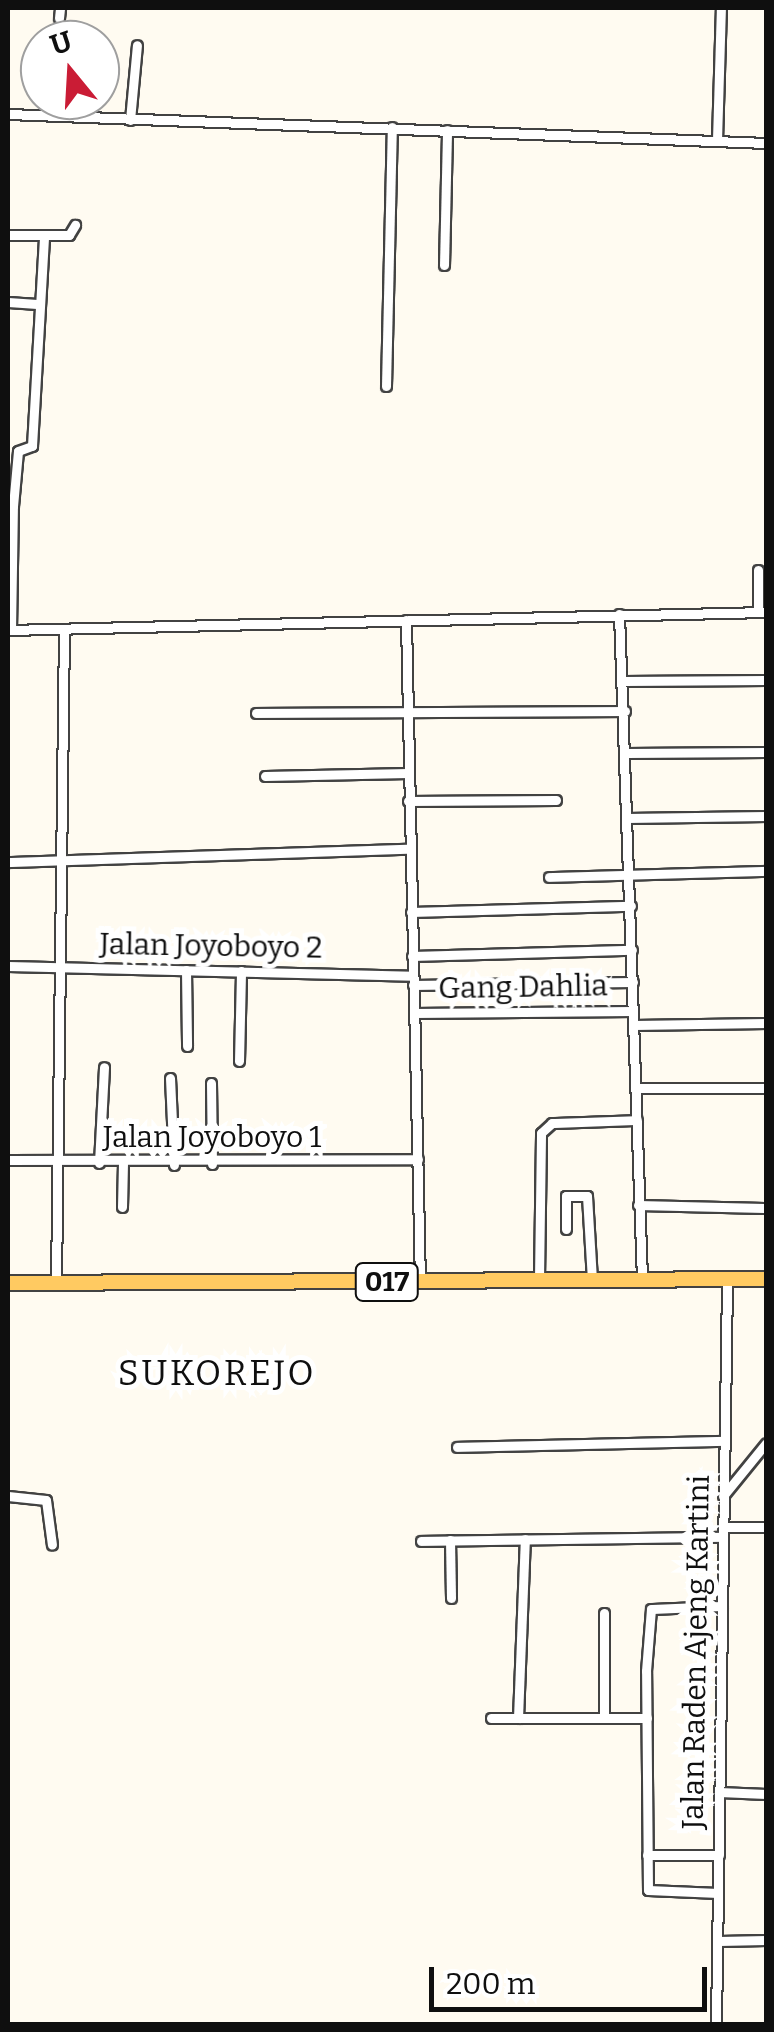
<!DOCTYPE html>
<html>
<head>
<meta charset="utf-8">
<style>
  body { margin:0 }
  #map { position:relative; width:774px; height:2032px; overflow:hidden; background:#fffbf1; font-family:Bitter,serif }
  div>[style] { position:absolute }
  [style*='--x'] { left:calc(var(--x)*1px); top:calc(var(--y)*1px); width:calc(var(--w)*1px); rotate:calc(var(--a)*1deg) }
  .roads { filter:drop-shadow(2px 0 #424242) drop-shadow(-2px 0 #424242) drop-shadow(0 2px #424242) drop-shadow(0 -2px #424242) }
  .street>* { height:9px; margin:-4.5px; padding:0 4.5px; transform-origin:4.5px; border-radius:4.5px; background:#fff }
  .primary>* { height:14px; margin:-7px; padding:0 7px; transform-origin:7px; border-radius:7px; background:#ffca61 }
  span { translate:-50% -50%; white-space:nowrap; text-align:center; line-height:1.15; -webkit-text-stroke:10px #fff; paint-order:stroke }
  .shield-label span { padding:2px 8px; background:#fff; border:2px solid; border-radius:8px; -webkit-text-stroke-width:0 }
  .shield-label { font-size:28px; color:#0f0f0f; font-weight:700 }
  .street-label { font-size:30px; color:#0f0f0f }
  .quarter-label { font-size:35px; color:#0f0f0f; letter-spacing:2.5px }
  .frame { position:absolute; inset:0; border:10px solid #0f0f0f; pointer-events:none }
  .north { position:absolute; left:20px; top:20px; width:100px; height:100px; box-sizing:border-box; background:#fff; border:2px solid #9f9f9f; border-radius:50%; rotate:342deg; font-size:28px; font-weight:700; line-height:40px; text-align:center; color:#0f0f0f }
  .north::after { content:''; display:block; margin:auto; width:35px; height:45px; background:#ca1c35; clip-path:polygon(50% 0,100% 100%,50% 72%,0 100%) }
  .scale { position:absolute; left:429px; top:1967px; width:278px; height:45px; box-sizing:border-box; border:5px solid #0f0f0f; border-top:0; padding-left:12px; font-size:30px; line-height:35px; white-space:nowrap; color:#0f0f0f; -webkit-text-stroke:8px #fff; paint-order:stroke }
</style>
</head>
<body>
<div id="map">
  <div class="roads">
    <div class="street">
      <div style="--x:59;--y:18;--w:10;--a:-84"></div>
      <div style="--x:8;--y:114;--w:759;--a:2.19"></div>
      <div style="--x:53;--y:116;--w:16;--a:-86"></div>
      <div style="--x:130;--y:120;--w:75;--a:-84.7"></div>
      <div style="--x:717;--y:140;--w:132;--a:-88.3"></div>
      <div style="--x:8;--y:235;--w:61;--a:0"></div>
      <div style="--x:69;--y:235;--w:12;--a:-59"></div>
      <div style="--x:444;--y:265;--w:135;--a:-88.7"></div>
      <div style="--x:8;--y:302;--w:29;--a:4"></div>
      <div style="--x:386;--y:386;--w:259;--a:-88.7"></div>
      <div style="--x:758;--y:612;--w:42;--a:-90"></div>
      <div style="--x:619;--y:614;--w:665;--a:88.02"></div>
      <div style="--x:406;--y:620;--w:661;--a:88.79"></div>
      <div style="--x:8;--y:630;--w:758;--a:-1.36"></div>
      <div style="--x:11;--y:630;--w:124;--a:-89.1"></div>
      <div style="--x:13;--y:506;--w:55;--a:-84.8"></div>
      <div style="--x:18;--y:451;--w:15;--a:-20"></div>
      <div style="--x:32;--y:446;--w:211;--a:-86.7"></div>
      <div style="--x:624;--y:681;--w:142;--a:-0.4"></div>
      <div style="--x:256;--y:713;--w:369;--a:-0.3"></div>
      <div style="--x:627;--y:753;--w:139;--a:-0.4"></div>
      <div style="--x:265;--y:776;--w:143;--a:-1.2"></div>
      <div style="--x:408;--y:801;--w:148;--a:-0.4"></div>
      <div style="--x:627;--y:818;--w:139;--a:-0.8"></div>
      <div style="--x:8;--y:862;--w:402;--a:-1.9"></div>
      <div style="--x:549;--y:877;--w:217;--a:-1.6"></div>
      <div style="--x:411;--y:912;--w:220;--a:-1.6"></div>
      <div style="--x:412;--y:956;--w:220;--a:-1.6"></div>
      <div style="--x:8;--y:966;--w:404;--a:1.4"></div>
      <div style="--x:186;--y:970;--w:76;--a:89.2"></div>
      <div style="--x:413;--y:985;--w:220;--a:-0.8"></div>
      <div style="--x:414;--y:1013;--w:219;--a:-0.5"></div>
      <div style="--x:634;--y:1025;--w:132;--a:-0.9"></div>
      <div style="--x:239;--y:1061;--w:90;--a:-88.7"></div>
      <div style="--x:170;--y:1078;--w:87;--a:87.4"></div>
      <div style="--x:211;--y:1083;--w:81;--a:89.3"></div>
      <div style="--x:636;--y:1088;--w:130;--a:0"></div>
      <div style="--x:8;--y:1160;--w:410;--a:-0.1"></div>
      <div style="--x:99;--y:1163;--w:96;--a:-87"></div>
      <div style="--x:638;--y:1205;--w:126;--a:1.4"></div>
      <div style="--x:122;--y:1207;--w:43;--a:-88.7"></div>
      <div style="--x:566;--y:1229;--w:33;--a:-90"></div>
      <div style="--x:566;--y:1196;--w:21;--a:0"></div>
      <div style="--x:587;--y:1196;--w:83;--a:86.6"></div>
      <div style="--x:539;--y:1279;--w:146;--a:-89.2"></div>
      <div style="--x:541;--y:1133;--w:15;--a:-42"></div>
      <div style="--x:552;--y:1123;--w:85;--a:-2"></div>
      <div style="--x:56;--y:1283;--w:654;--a:-89.3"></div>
      <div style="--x:457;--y:1447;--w:266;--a:-1.3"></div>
      <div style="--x:8;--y:1496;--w:38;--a:6"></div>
      <div style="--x:46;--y:1500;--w:45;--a:82.4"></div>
      <div style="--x:723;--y:1496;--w:68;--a:-50.9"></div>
      <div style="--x:723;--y:1527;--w:43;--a:0"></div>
      <div style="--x:450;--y:1540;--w:58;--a:89"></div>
      <div style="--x:421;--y:1541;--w:301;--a:-0.8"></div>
      <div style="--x:604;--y:1613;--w:105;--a:90"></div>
      <div style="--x:491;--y:1718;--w:156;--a:0"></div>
      <div style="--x:518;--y:1718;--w:179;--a:-87.8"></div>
      <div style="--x:719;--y:1792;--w:47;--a:2.4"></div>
      <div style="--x:647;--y:1855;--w:72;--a:0"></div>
      <div style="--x:718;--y:1893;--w:70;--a:-177.5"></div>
      <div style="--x:648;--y:1890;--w:219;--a:-90.5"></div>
      <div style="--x:646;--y:1671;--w:62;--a:-85.4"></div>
      <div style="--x:651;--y:1609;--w:71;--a:-2.4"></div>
      <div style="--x:719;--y:1941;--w:47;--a:-1.2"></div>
      <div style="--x:716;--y:2024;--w:745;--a:-89.15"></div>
    </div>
    <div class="primary">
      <div style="--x:8;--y:1283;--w:758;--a:-0.3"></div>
    </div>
  </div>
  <div class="shield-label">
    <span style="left:387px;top:1282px">017</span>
  </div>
  <div class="street-label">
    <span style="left:211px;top:946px;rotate:1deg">Jalan Joyoboyo 2</span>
    <span style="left:523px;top:987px;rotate:-1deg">Gang Dahlia</span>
    <span style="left:212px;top:1137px">Jalan Joyoboyo 1</span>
    <span style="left:696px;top:1652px;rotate:-89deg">Jalan Raden Ajeng Kartini</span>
  </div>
  <div class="quarter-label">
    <span style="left:217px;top:1373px">SUKOREJO</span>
  </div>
  <div class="frame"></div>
  <div class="north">U</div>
  <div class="scale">200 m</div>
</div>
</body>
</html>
